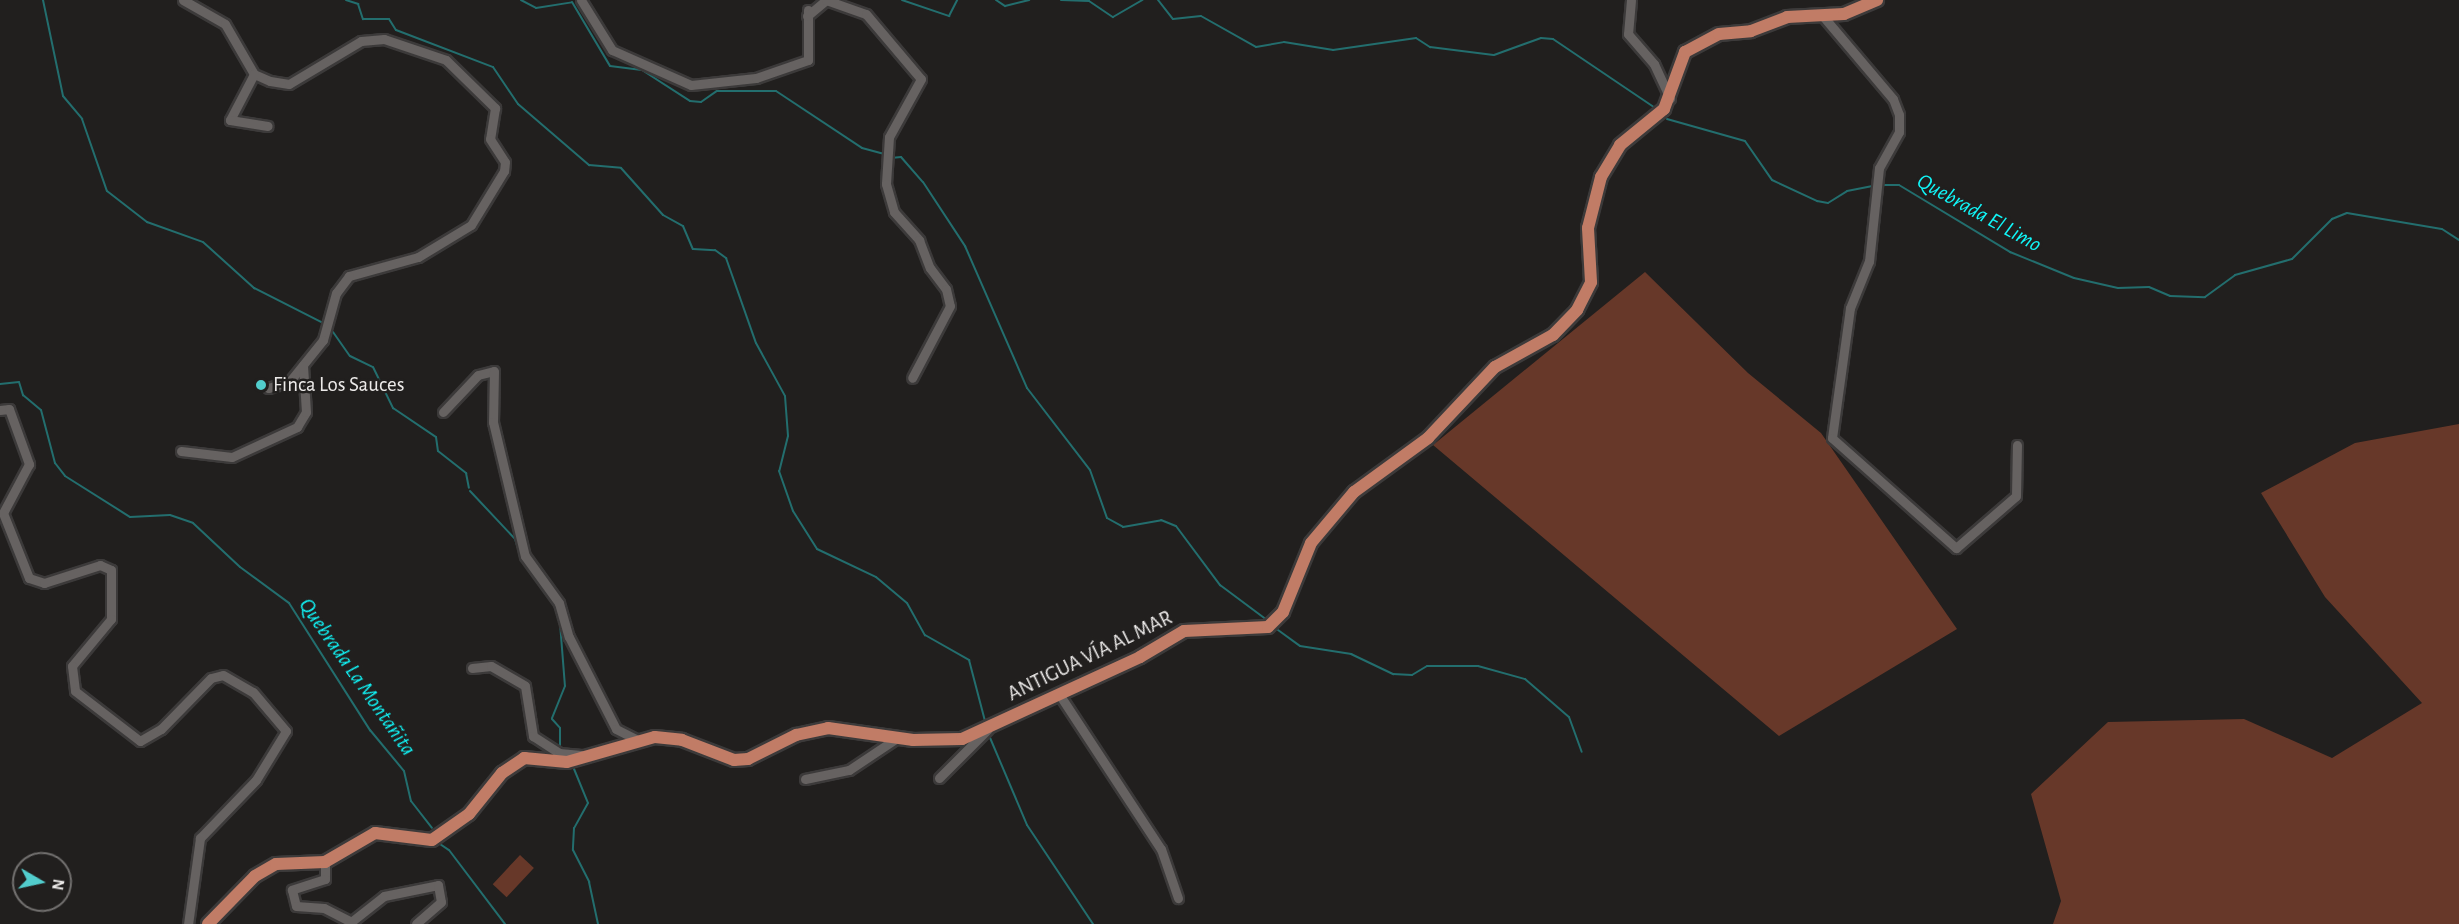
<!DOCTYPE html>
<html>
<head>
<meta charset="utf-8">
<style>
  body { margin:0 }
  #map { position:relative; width:2459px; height:924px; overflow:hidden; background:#211f1e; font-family:"Alegreya Sans",sans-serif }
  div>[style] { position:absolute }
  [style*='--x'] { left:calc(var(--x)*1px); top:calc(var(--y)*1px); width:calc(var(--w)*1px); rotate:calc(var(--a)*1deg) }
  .green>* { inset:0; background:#673829; transform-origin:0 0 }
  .stream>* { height:2px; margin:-1px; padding:0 1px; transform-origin:1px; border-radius:1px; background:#236e6e }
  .roads { filter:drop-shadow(2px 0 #3c3a3a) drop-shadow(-2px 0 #3c3a3a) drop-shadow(0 2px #3c3a3a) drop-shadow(0 -2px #3c3a3a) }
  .minor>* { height:9px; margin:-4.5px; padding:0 4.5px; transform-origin:4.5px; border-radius:4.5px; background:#666261 }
  .major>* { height:12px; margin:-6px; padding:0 6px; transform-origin:6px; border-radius:6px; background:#c17c66 }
  .dots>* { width:16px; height:16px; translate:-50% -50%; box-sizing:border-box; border:3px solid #211f1e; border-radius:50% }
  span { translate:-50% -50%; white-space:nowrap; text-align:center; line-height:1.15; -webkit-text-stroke:5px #211f1e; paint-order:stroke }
  .poi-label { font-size:21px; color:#eceae9 }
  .left { translate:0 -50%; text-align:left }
  .street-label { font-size:21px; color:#eceae9 }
  .water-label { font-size:22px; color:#11f6f8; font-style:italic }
  .north { position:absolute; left:12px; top:852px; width:60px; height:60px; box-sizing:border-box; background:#211f1e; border:2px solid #72706f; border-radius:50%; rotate:99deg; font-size:16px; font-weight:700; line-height:24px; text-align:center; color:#eceae9 }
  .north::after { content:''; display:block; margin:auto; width:21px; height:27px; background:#52cdcd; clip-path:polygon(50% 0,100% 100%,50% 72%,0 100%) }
</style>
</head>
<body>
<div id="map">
  <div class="green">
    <div style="clip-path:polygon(1645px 272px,1748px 373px,1821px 433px,1957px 629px,1779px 736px,1433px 445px)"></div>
    <div style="clip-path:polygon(2459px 424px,2459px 924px,2053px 924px,2061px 901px,2031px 794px,2108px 722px,2244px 719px,2332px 758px,2422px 703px,2325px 597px,2261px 493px,2355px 443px)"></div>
    <div style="left:520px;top:855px;width:19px;height:40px;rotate:43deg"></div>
  </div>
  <div class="stream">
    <div style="--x:43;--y:0;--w:98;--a:78.2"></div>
    <div style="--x:63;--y:96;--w:30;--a:50"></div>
    <div style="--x:82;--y:119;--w:76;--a:70.9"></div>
    <div style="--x:107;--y:191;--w:51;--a:37.8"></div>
    <div style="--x:147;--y:222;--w:59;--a:19.7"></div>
    <div style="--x:203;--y:242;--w:69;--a:42"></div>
    <div style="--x:254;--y:288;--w:80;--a:26.9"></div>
    <div style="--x:346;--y:0;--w:13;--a:18"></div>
    <div style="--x:358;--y:4;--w:16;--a:72"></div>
    <div style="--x:363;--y:19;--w:26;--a:0"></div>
    <div style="--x:389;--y:19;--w:13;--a:58"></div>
    <div style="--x:396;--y:30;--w:104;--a:20.9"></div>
    <div style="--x:493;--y:67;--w:45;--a:56"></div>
    <div style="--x:518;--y:104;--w:94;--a:40.7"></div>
    <div style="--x:589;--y:165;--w:32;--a:5"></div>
    <div style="--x:621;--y:168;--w:63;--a:48.2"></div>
    <div style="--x:663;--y:215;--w:23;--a:29"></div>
    <div style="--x:683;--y:226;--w:25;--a:67"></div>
    <div style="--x:693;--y:249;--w:22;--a:3"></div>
    <div style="--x:715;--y:250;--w:14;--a:36"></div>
    <div style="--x:726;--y:258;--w:90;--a:70.6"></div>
    <div style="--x:756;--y:343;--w:60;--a:61.3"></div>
    <div style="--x:785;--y:396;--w:40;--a:85.7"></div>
    <div style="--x:788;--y:436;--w:36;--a:104"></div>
    <div style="--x:779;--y:471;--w:42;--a:70.7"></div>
    <div style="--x:793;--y:511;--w:45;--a:57.7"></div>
    <div style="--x:817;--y:549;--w:65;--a:25.4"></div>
    <div style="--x:876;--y:577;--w:40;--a:40"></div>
    <div style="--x:907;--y:603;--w:37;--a:61"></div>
    <div style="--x:925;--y:635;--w:51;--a:29.6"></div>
    <div style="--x:969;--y:660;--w:63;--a:75.3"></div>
    <div style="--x:521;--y:0;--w:17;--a:28"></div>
    <div style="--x:536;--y:8;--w:36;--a:-9"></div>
    <div style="--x:572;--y:2;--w:74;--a:59.3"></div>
    <div style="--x:610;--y:66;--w:32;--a:7"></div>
    <div style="--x:642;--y:70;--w:57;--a:32.9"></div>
    <div style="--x:690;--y:101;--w:11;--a:5"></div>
    <div style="--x:701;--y:102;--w:19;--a:-35"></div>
    <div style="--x:717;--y:91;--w:59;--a:0"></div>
    <div style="--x:776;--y:91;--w:103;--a:33.5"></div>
    <div style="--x:862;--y:148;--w:23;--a:15"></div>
    <div style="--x:902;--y:0;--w:50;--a:18.8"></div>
    <div style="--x:949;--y:16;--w:18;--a:-63"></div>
    <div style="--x:996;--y:0;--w:11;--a:34"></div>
    <div style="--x:1005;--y:6;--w:25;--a:-14"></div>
    <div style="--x:1061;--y:0;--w:28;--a:2"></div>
    <div style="--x:1089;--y:1;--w:29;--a:34"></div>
    <div style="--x:1113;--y:17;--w:34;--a:-30"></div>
    <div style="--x:1158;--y:0;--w:24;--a:52"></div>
    <div style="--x:1173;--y:19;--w:28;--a:-6"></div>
    <div style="--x:1201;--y:16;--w:63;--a:29.4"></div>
    <div style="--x:1256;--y:47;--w:28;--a:-10"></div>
    <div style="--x:1284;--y:42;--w:50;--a:9.3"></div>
    <div style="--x:1333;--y:50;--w:84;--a:-8.2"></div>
    <div style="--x:1416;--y:38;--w:17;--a:33"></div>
    <div style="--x:1430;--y:47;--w:64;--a:7.1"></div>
    <div style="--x:1494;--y:55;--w:50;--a:-19.9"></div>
    <div style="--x:1541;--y:38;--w:12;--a:5"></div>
    <div style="--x:1553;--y:39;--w:122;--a:34"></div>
    <div style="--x:1667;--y:119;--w:81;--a:15.8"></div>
    <div style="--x:1745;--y:141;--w:47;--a:55.3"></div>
    <div style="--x:1772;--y:180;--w:50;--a:25"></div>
    <div style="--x:1817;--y:201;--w:11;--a:10"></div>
    <div style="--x:1828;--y:203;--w:22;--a:-32"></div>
    <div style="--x:1847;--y:191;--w:26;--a:-11"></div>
    <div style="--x:891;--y:158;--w:10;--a:-6"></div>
    <div style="--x:901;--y:157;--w:33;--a:49"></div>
    <div style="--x:923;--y:182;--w:77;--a:56.7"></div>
    <div style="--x:965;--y:246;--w:155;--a:66.4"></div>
    <div style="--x:1027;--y:388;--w:103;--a:52.5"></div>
    <div style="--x:1090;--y:470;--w:51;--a:70.5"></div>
    <div style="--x:1107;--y:518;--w:18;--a:29"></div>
    <div style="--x:1123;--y:527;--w:39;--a:-10"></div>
    <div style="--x:1161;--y:520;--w:16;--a:22"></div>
    <div style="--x:1176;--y:526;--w:74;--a:53.3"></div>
    <div style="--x:1220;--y:585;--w:59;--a:36.7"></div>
    <div style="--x:1879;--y:185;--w:20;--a:0"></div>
    <div style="--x:1899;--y:185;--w:130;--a:31.1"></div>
    <div style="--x:2010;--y:252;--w:69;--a:22.1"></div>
    <div style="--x:2074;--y:278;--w:45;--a:12.8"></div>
    <div style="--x:2118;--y:288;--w:31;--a:-2"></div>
    <div style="--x:2149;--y:287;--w:23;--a:23"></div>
    <div style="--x:2170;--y:296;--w:35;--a:2"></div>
    <div style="--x:2205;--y:297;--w:37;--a:-36"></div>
    <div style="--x:2235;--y:275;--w:59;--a:-15.7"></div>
    <div style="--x:2292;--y:259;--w:57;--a:-45"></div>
    <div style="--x:2332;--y:219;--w:16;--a:-22"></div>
    <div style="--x:2347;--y:213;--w:96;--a:9.6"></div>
    <div style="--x:2442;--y:229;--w:20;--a:33"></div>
    <div style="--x:333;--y:332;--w:29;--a:55"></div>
    <div style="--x:350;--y:356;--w:25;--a:26"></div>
    <div style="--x:373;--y:367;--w:46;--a:64"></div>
    <div style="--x:393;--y:408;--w:52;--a:34"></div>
    <div style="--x:436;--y:437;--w:14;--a:82"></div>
    <div style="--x:438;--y:451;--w:36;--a:38"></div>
    <div style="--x:466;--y:473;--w:15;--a:79"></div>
    <div style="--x:0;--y:384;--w:19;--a:-6"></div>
    <div style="--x:19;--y:382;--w:14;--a:73"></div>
    <div style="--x:23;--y:395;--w:23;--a:40"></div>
    <div style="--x:41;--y:410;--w:55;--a:75.2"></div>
    <div style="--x:55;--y:463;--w:16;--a:52"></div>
    <div style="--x:65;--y:476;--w:77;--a:32.2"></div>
    <div style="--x:130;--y:517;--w:40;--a:-2.9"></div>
    <div style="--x:170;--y:515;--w:24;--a:19"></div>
    <div style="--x:193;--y:523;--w:64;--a:43.1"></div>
    <div style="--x:240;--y:567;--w:61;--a:36.3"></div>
    <div style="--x:289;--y:603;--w:151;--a:57.5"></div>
    <div style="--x:370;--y:730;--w:53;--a:50.3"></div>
    <div style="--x:404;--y:771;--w:31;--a:77"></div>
    <div style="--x:411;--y:801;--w:34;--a:52"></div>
    <div style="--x:470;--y:491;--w:66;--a:46.8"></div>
    <div style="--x:515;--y:539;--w:13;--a:72"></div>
    <div style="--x:560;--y:623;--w:63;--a:85.5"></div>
    <div style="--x:565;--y:686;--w:35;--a:112"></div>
    <div style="--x:552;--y:719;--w:12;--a:48"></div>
    <div style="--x:560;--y:728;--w:20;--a:90"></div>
    <div style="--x:1278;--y:630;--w:27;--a:36"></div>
    <div style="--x:1300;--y:646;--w:52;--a:8.9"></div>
    <div style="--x:1351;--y:654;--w:47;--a:25.5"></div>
    <div style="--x:1393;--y:674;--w:19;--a:3"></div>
    <div style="--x:1412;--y:675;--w:17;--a:-31"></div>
    <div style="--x:1427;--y:666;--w:51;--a:0"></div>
    <div style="--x:1478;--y:666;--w:49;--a:15.5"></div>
    <div style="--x:1525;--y:679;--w:58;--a:40.8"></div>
    <div style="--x:1569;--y:717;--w:37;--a:70"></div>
    <div style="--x:988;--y:733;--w:100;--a:67"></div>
    <div style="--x:1027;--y:825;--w:119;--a:56.3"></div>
    <div style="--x:572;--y:764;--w:42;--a:67.7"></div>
    <div style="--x:588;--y:803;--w:29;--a:119"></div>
    <div style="--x:574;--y:828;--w:22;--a:93"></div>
    <div style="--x:573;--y:850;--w:36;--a:63"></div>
    <div style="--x:589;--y:882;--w:43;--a:77.9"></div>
    <div style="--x:437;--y:842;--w:14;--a:34"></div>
    <div style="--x:449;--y:850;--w:93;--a:52.9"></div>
  </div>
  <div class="roads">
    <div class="minor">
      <div style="--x:183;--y:0;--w:48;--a:29.7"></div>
      <div style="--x:225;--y:24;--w:58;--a:59.9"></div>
      <div style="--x:254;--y:74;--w:17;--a:24"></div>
      <div style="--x:270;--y:81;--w:19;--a:9"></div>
      <div style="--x:289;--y:84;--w:84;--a:-30.8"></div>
      <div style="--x:361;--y:41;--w:23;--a:-5"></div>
      <div style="--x:384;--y:39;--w:65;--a:18.7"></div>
      <div style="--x:446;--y:60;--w:69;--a:44.4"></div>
      <div style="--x:495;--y:108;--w:31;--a:99"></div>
      <div style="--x:490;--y:139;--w:27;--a:57"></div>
      <div style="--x:505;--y:162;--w:9;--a:96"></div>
      <div style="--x:504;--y:171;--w:63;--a:121.4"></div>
      <div style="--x:471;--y:225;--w:62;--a:148.9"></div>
      <div style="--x:418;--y:257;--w:72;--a:164.6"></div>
      <div style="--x:349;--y:276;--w:21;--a:127"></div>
      <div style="--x:336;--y:293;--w:49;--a:105.5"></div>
      <div style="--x:323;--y:340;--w:53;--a:128.8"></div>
      <div style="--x:290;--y:381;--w:23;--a:162"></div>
      <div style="--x:581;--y:0;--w:59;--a:58.2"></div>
      <div style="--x:612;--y:50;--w:86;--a:23.9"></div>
      <div style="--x:691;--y:85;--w:65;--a:-6.1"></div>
      <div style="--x:756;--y:78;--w:55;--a:-19.1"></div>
      <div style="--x:808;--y:60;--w:50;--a:-90"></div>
      <div style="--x:1631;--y:0;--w:34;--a:95"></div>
      <div style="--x:1628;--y:34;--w:40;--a:49"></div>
      <div style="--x:1654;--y:64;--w:38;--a:65"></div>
      <div style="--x:1822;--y:15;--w:110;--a:49.8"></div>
      <div style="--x:1893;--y:99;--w:17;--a:69"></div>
      <div style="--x:1899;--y:115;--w:17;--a:90"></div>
      <div style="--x:1899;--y:132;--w:41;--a:119.1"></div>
      <div style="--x:1879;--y:168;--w:94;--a:96.1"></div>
      <div style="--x:1869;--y:261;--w:51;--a:112"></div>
      <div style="--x:1850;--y:308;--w:131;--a:97.9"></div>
      <div style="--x:1832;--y:438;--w:166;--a:41.6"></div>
      <div style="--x:1956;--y:548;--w:79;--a:-40.9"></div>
      <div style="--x:2016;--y:496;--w:51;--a:-88.9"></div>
      <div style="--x:807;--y:16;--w:25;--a:-40"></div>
      <div style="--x:826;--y:0;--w:42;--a:19.3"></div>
      <div style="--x:866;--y:14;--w:85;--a:49.8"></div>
      <div style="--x:921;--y:79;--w:66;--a:118.9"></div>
      <div style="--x:889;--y:137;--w:47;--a:93.7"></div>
      <div style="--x:886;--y:184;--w:29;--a:74"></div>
      <div style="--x:894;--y:212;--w:38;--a:48"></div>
      <div style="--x:919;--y:240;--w:30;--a:69"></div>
      <div style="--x:930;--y:268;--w:26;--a:53"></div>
      <div style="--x:946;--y:289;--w:17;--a:77"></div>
      <div style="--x:950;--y:306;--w:81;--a:117.8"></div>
      <div style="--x:254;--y:74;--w:52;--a:117.6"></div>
      <div style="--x:230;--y:120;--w:38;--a:9"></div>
      <div style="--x:0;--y:410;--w:9;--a:-6"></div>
      <div style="--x:9;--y:409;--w:59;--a:70"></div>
      <div style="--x:29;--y:464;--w:55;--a:118"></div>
      <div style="--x:3;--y:513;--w:70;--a:68.2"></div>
      <div style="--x:29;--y:578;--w:16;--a:18"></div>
      <div style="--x:44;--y:583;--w:59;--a:-17.8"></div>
      <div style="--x:100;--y:565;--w:12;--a:24"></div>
      <div style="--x:111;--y:570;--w:49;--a:90"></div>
      <div style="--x:111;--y:619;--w:61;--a:129.7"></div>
      <div style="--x:72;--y:666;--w:25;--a:83"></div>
      <div style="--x:75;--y:691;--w:82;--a:37.6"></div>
      <div style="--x:140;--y:741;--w:24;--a:-30"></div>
      <div style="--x:161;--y:729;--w:71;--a:-45.6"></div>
      <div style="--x:211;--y:678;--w:12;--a:-14"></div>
      <div style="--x:223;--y:675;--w:34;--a:30"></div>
      <div style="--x:253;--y:692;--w:51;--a:49.8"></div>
      <div style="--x:286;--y:731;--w:57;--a:121.5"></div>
      <div style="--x:256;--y:780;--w:81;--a:134"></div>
      <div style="--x:200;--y:838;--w:87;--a:97.9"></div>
      <div style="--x:443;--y:412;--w:51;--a:-46.6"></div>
      <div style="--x:478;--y:375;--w:16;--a:-14"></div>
      <div style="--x:494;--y:371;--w:51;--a:91.1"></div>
      <div style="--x:493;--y:422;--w:138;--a:76.6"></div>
      <div style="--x:525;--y:556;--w:58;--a:54.1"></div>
      <div style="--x:559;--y:603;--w:35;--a:74"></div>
      <div style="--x:569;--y:637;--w:103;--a:62.9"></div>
      <div style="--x:616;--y:729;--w:25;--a:27"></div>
      <div style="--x:181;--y:451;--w:51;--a:6.7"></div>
      <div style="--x:232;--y:457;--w:72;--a:-24.8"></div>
      <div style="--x:297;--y:427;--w:17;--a:-59"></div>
      <div style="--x:306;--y:412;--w:47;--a:-93.7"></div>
      <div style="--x:472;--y:668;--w:19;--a:-6"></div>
      <div style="--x:491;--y:666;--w:39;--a:30"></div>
      <div style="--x:525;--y:686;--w:51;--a:80.9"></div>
      <div style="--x:533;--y:736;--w:31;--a:33"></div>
      <div style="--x:559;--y:753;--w:25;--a:5"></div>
      <div style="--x:1059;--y:694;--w:186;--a:56.7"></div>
      <div style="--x:1161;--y:849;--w:52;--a:70.9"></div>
      <div style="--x:939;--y:778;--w:69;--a:-45"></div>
      <div style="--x:805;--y:779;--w:45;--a:-11.6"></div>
      <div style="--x:849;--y:770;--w:58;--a:-33.7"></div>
      <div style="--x:325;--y:862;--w:17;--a:90"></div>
      <div style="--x:325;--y:879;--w:35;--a:162"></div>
      <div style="--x:292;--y:890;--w:16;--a:76"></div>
      <div style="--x:296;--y:906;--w:28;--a:4"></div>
      <div style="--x:324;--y:908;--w:30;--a:27"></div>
      <div style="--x:351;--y:922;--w:42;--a:-38.2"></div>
      <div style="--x:384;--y:896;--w:55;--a:-11.5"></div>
      <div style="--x:438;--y:885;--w:17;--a:80"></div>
      <div style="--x:441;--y:902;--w:33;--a:139"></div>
    </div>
    <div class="major">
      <div style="--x:208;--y:924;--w:67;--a:-45.6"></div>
      <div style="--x:255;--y:876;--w:24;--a:-30"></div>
      <div style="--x:276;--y:864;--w:49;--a:-2.3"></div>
      <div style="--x:325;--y:862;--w:58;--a:-30.1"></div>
      <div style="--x:375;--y:833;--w:57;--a:7"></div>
      <div style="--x:432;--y:840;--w:45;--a:-35.1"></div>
      <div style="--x:469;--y:814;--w:53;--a:-51.2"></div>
      <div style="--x:502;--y:773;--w:27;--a:-34"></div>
      <div style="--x:524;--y:758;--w:43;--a:5.3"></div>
      <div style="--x:567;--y:762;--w:91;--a:-15.9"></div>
      <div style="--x:655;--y:737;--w:27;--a:6"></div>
      <div style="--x:682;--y:740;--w:56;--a:21"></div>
      <div style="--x:734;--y:760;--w:14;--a:-4"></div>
      <div style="--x:748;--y:759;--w:54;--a:-26.6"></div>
      <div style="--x:796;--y:735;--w:33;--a:-12"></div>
      <div style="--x:828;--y:728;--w:86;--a:8"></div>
      <div style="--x:913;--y:740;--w:49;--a:-1.2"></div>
      <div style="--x:962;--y:739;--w:196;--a:-24.7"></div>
      <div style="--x:1140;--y:657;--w:51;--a:-30.6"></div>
      <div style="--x:1184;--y:631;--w:84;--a:-2.7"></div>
      <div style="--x:1268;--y:627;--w:21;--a:-45"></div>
      <div style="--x:1283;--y:612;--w:74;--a:-67.9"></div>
      <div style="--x:1311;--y:543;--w:67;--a:-49.9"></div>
      <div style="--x:1354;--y:492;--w:92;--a:-36.1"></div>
      <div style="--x:1428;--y:438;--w:98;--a:-46.7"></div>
      <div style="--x:1495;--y:367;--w:66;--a:-28.9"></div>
      <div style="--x:1553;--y:335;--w:35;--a:-46"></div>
      <div style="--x:1577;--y:310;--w:31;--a:-63"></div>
      <div style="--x:1591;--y:282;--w:54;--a:-93.2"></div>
      <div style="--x:1588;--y:228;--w:53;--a:-75.7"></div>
      <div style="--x:1601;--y:177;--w:37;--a:-59"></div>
      <div style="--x:1620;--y:145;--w:57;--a:-39.3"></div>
      <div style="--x:1664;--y:109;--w:61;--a:-69.8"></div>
      <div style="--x:1685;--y:52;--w:38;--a:-28"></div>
      <div style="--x:1719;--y:34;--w:32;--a:-5"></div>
      <div style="--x:1751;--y:31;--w:39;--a:-21"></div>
      <div style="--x:1787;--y:17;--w:57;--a:-3"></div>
      <div style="--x:1844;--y:14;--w:36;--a:-23"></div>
    </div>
  </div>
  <div class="dots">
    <div style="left:261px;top:385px;background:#52cdcd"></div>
  </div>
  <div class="poi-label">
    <span class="left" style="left:273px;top:385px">Finca Los Sauces</span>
  </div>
  <div class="street-label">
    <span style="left:1090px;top:656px;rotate:-26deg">ANTIGUA VÍA AL MAR</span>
  </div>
  <div class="water-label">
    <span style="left:1979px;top:213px;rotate:29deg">Quebrada El Limo</span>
    <span style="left:357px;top:677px;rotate:55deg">Quebrada La Montañita</span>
  </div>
  <div class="north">N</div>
</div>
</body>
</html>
